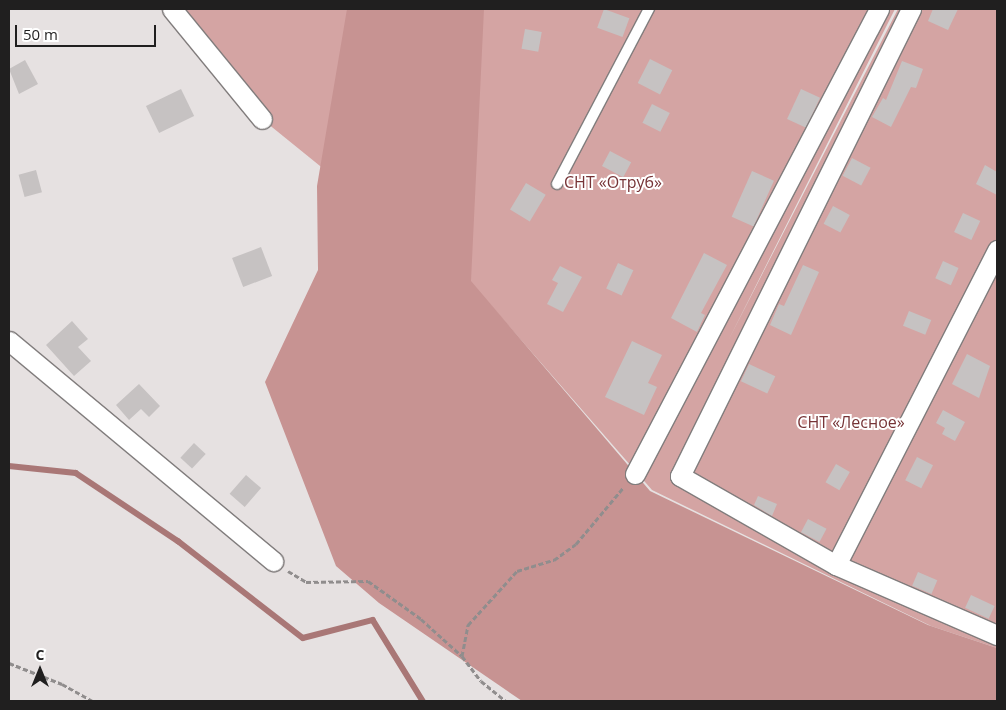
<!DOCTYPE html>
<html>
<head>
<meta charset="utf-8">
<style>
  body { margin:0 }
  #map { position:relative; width:1006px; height:710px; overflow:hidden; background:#e6e1e1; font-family:"Open Sans",sans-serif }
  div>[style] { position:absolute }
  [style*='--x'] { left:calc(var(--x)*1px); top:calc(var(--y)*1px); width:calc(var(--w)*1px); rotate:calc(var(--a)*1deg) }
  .green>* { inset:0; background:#d4a4a3 }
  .forest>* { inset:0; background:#c79392 }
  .stream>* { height:5.5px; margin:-2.75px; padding:0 2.75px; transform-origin:2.75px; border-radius:2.75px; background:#a97776 }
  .building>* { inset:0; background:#c6c2c2; transform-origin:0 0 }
  .path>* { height:3px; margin-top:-1.5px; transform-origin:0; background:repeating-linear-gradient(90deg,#908d8d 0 5px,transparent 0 7.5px) }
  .roads { filter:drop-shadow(1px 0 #817d7d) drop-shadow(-1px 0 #817d7d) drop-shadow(0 1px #817d7d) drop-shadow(0 -1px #817d7d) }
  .service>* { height:10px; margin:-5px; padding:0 5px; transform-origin:5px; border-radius:5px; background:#fff }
  .minor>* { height:19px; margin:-9.5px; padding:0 9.5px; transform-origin:9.5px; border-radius:9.5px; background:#fff }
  span { translate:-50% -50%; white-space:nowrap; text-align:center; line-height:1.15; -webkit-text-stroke:4px #fff; paint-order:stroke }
  .park-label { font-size:16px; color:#763336 }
  .frame { position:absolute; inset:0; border:10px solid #201f1f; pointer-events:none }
  .north { position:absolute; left:15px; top:645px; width:50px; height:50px; -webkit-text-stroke:4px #fff; paint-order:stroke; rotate:0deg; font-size:14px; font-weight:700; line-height:20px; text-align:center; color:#201f1f }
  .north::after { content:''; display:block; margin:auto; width:18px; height:22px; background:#201f1f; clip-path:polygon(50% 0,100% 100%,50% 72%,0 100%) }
  .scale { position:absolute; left:15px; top:25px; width:141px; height:22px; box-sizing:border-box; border:2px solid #201f1f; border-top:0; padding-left:6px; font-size:15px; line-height:18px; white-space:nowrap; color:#201f1f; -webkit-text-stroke:4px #fff; paint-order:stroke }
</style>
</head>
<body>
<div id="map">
  <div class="green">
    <div style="clip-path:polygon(172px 9px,895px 9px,728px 341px,898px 9px,997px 9px,997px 648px,931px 626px,652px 490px,488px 302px,262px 119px)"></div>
  </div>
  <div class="forest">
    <div style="clip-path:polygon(347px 9px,484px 9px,471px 281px,650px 491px,928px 625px,997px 648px,997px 701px,522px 701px,379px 603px,336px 566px,265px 382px,318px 270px,317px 186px)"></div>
  </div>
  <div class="stream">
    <div style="--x:9;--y:466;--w:67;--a:6"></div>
    <div style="--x:76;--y:473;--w:123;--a:33.7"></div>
    <div style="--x:178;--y:541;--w:158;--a:37.8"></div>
    <div style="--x:303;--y:638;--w:72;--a:-14.4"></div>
    <div style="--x:373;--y:620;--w:95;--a:58.3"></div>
  </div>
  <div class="building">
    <div style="left:604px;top:9px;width:27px;height:20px;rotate:20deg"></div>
    <div style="clip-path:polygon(933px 9px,958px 9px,948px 30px,928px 21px)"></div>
    <div style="left:525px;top:29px;width:17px;height:20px;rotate:10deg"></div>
    <div style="left:650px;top:59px;width:25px;height:27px;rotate:27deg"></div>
    <div style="clip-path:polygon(25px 60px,38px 84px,19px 94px,9px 69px)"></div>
    <div style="clip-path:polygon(902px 61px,923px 69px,916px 88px,911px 87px,891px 127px,872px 117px,883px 98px,886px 100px)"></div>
    <div style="left:181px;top:89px;width:30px;height:39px;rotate:64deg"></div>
    <div style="left:801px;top:89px;width:21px;height:33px;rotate:25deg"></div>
    <div style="left:652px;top:104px;width:20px;height:21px;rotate:27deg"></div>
    <div style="left:610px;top:151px;width:24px;height:17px;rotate:28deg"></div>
    <div style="left:852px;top:158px;width:21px;height:20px;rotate:28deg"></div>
    <div style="clip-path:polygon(985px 165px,997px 172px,997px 195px,976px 184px)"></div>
    <div style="left:36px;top:170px;width:23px;height:18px;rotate:75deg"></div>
    <div style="left:752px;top:171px;width:24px;height:50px;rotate:24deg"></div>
    <div style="left:526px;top:183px;width:23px;height:31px;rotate:31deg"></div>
    <div style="left:833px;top:206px;width:19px;height:20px;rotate:28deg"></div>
    <div style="left:963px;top:213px;width:19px;height:21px;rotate:25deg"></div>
    <div style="left:261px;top:247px;width:31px;height:31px;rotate:69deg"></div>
    <div style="clip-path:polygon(704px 253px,727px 265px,701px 313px,705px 315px,697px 332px,671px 318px)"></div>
    <div style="left:943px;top:261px;width:17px;height:19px;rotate:24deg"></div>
    <div style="left:618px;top:263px;width:17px;height:28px;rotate:25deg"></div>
    <div style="clip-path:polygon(803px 265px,819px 272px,791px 335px,770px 325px,779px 304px,784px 306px)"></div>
    <div style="clip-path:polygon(560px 266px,582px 277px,563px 312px,547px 304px,558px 283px,552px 280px)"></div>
    <div style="left:909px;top:311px;width:24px;height:16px;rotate:22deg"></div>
    <div style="clip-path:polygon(72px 321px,88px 339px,78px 347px,91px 361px,74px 376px,46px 345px)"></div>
    <div style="clip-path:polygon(632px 341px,662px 355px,648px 383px,657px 387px,644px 415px,605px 397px)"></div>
    <div style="clip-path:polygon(967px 354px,990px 366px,979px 398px,952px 384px)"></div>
    <div style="left:749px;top:364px;width:29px;height:19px;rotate:25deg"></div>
    <div style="clip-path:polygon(139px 384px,160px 406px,149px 417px,141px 409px,129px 420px,116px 405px)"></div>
    <div style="clip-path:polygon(943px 410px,965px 422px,955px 441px,942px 434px,945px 428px,936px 423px)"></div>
    <div style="left:194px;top:443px;width:16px;height:20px;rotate:43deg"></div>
    <div style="left:917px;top:457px;width:18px;height:26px;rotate:27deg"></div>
    <div style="left:836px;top:464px;width:16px;height:21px;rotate:30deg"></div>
    <div style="left:246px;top:475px;width:20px;height:25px;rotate:41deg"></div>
    <div style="clip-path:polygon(758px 496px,777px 504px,772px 516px,754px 505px)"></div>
    <div style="left:808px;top:519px;width:21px;height:15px;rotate:28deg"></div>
    <div style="left:918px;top:572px;width:21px;height:15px;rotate:23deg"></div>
    <div style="left:971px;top:595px;width:26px;height:14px;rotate:25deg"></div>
  </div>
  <div class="path">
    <div style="--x:288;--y:571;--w:21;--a:31"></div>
    <div style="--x:306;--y:582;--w:62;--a:-0.9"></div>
    <div style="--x:368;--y:581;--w:65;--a:35.6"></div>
    <div style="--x:421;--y:619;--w:55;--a:42.1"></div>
    <div style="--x:462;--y:656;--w:31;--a:53"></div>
    <div style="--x:481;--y:681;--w:32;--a:39"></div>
    <div style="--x:462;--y:656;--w:32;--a:-79"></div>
    <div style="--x:468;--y:625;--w:73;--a:-47.8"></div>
    <div style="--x:517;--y:571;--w:39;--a:-17"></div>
    <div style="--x:554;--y:560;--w:27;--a:-36"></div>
    <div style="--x:576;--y:544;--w:73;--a:-50"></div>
    <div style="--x:9;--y:663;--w:57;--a:21.6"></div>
    <div style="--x:62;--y:684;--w:35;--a:29"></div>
  </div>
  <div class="roads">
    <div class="service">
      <div style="--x:557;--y:184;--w:198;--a:-62.3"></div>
    </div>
    <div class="minor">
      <div style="--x:172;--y:9;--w:142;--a:50.7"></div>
      <div style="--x:911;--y:9;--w:521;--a:116.32"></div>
      <div style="--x:680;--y:476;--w:180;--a:29.7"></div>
      <div style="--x:836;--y:565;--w:176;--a:23.5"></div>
      <div style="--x:9;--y:341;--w:344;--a:39.8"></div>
      <div style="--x:635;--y:474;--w:525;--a:-62.31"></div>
      <div style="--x:836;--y:565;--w:354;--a:-62.9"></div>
    </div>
  </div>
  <div class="park-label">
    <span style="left:613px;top:182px">СНТ «Отруб»</span>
    <span style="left:851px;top:422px">СНТ «Лесное»</span>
  </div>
  <div class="frame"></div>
  <div class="north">С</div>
  <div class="scale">50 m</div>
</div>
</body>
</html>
